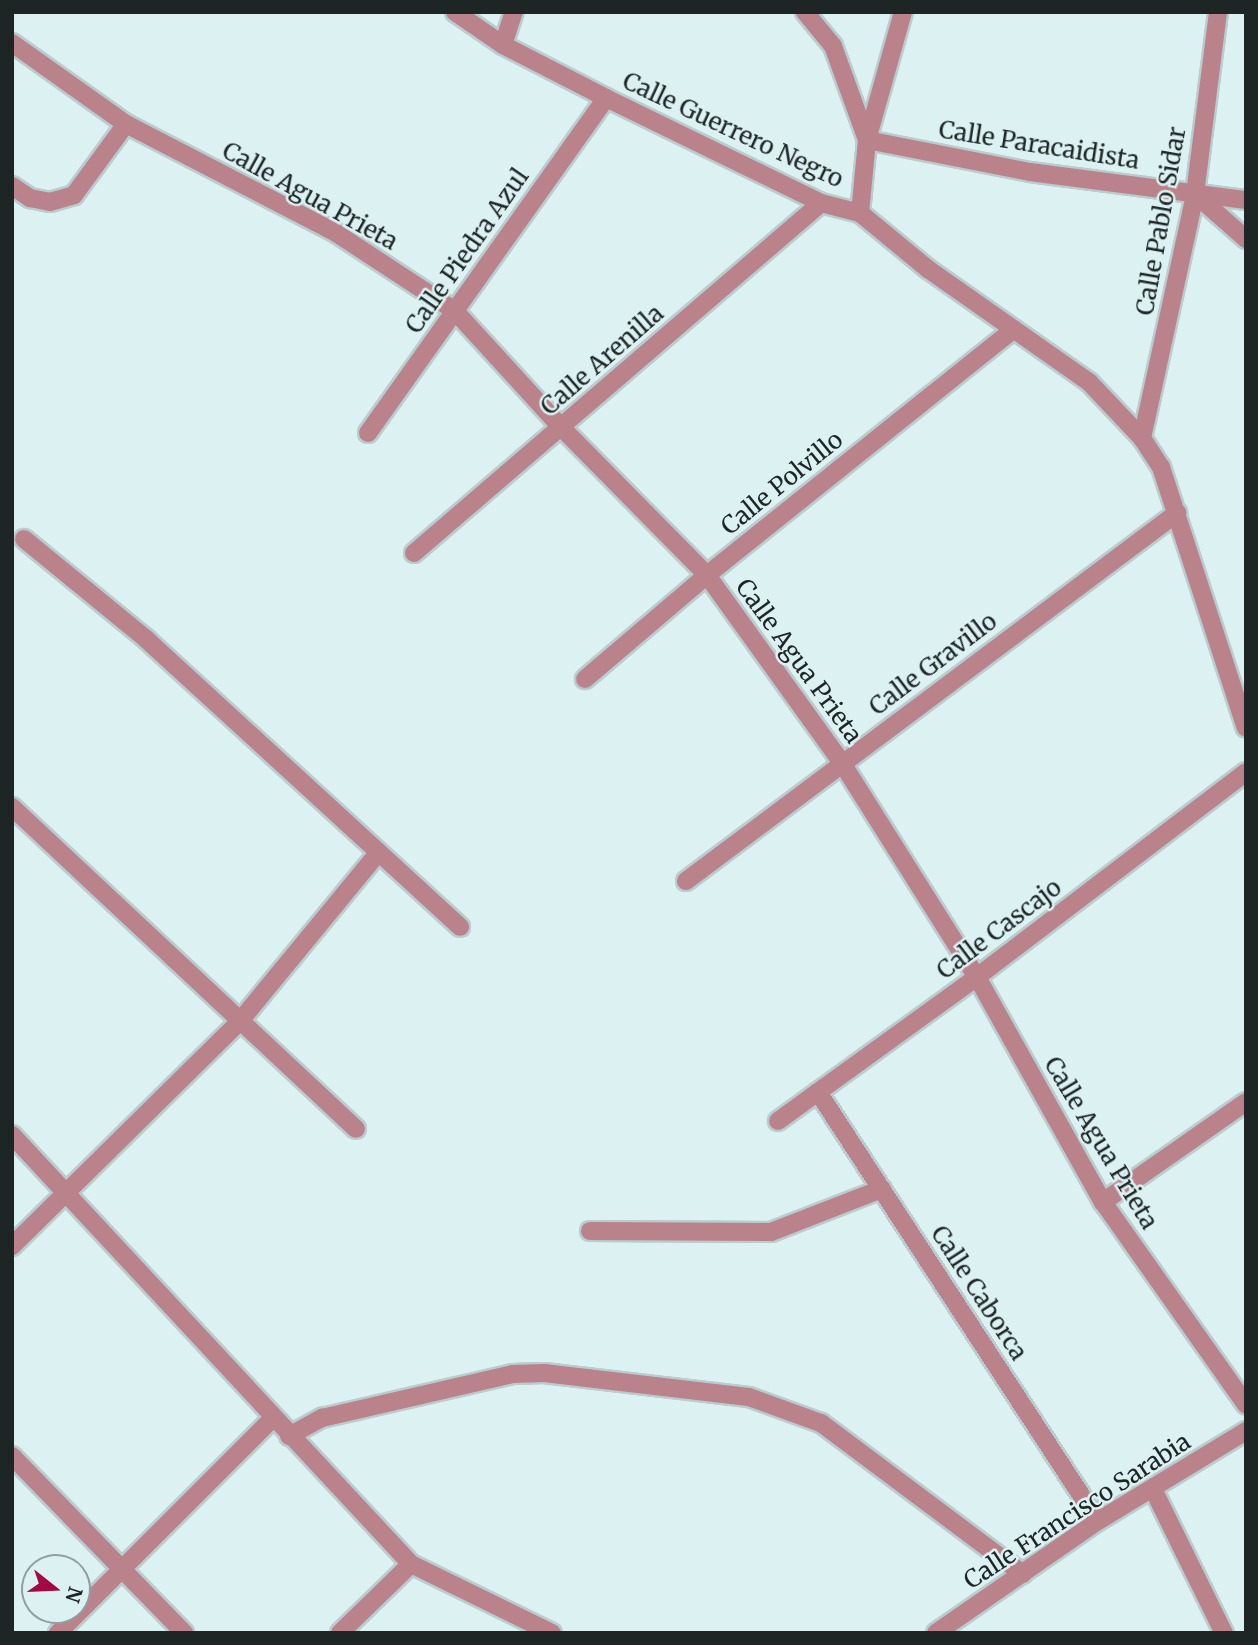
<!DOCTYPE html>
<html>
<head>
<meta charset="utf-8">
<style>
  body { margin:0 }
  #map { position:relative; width:1258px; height:1645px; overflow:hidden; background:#dcf1f2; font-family:Merriweather,serif }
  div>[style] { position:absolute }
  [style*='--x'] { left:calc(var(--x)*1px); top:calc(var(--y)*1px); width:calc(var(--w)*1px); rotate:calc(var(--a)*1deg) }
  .roads { filter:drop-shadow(2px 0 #bacccd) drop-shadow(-2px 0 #bacccd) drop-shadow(0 2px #bacccd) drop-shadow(0 -2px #bacccd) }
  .minor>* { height:18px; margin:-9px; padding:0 9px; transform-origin:9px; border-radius:9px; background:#ba828b }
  span { translate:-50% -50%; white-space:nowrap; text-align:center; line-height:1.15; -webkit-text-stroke:5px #dcf1f2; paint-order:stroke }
  .street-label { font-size:24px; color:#1d2525 }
  .frame { position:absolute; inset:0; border:14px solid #1d2525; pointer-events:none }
  .north { position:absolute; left:21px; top:1554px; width:70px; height:70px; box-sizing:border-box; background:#dcf1f2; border:2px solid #909fa0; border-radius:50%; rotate:108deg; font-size:19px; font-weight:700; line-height:28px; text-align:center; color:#1d2525 }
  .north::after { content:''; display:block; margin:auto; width:24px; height:32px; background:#a30943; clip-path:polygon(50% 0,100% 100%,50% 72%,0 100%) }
</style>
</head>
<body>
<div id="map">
  <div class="roads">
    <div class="minor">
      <div style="--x:455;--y:12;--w:58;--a:34.5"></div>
      <div style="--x:503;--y:45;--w:116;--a:27.2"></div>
      <div style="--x:606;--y:98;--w:239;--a:26"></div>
      <div style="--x:821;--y:203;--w:40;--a:14.4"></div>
      <div style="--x:860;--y:213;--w:88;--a:39.5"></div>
      <div style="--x:928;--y:269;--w:197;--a:35.1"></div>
      <div style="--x:1089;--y:382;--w:77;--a:46.6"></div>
      <div style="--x:1142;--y:438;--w:35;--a:57"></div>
      <div style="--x:1161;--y:467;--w:274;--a:72"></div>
      <div style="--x:805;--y:12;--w:44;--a:50.5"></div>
      <div style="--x:833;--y:46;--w:100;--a:70.1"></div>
      <div style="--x:12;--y:43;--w:140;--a:35.4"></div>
      <div style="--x:126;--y:124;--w:237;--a:27.4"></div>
      <div style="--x:336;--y:233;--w:142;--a:33.2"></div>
      <div style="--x:455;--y:311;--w:159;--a:47.6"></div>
      <div style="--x:562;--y:428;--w:206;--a:45.4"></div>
      <div style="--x:707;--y:575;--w:231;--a:54.3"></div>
      <div style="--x:842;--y:763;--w:253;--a:57.8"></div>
      <div style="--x:977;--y:977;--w:258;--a:60.8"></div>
      <div style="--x:1103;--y:1202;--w:248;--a:54.8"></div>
      <div style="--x:503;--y:45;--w:35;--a:-72"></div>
      <div style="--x:867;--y:140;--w:166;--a:11.1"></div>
      <div style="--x:1030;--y:172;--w:218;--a:7.4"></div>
      <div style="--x:12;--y:186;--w:22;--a:34"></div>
      <div style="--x:30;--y:198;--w:20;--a:11"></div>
      <div style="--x:50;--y:202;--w:25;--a:-16"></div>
      <div style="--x:74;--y:195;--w:88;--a:-53.8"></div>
      <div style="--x:1195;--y:194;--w:68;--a:41.4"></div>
      <div style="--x:860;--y:213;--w:73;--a:-84.5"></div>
      <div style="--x:867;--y:140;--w:133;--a:-74.3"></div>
      <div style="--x:368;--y:433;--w:411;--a:-54.6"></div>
      <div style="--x:1142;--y:438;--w:250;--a:-77.7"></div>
      <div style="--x:1195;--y:194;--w:183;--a:-82.8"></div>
      <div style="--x:24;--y:539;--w:158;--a:39.3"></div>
      <div style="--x:146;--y:639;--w:426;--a:42.5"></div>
      <div style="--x:414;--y:553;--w:537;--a:-40.69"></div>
      <div style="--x:585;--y:679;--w:160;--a:-40.4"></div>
      <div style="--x:707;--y:575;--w:393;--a:-38.7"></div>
      <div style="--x:12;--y:807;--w:471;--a:43.1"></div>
      <div style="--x:686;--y:881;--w:614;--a:-36.85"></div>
      <div style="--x:818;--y:1092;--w:512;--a:56.87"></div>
      <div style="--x:778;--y:1121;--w:246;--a:-35.9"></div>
      <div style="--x:977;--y:977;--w:338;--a:-37.3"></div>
      <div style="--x:12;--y:1135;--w:586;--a:47.08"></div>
      <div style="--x:411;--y:1564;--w:157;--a:26.1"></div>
      <div style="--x:1103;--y:1202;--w:174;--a:-35"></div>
      <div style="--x:590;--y:1231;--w:181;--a:0.3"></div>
      <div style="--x:771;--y:1232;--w:119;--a:-21.2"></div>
      <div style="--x:12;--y:1246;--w:320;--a:-44.6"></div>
      <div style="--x:240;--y:1021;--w:217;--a:-50.6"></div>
      <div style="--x:289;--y:1436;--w:38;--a:-29"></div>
      <div style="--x:322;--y:1418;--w:196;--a:-13"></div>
      <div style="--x:513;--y:1374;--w:31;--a:-2"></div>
      <div style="--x:544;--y:1373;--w:206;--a:6.7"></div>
      <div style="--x:749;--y:1397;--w:77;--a:19.9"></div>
      <div style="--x:821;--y:1423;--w:252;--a:36.8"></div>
      <div style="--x:12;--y:1456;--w:247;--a:45.8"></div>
      <div style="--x:1153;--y:1489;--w:161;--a:63.8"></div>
      <div style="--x:58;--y:1633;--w:303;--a:-45"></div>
      <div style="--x:340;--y:1633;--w:99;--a:-44.2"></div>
      <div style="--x:936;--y:1633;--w:197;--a:-34.7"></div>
      <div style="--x:1098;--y:1521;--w:173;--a:-31.3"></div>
    </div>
  </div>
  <div class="street-label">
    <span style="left:733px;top:130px;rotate:25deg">Calle Guerrero Negro</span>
    <span style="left:1039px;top:145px;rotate:9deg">Calle Paracaidista</span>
    <span style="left:310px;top:196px;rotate:29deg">Calle Agua Prieta</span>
    <span style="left:1161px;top:221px;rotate:-80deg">Calle Pablo Sidar</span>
    <span style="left:467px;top:251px;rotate:-55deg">Calle Piedra Azul</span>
    <span style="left:602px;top:360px;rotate:-41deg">Calle Arenilla</span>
    <span style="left:782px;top:483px;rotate:-39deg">Calle Polvillo</span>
    <span style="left:799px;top:661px;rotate:54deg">Calle Agua Prieta</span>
    <span style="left:933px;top:664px;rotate:-37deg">Calle Gravillo</span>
    <span style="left:999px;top:929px;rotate:-37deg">Calle Cascajo</span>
    <span style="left:1101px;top:1143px;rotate:59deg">Calle Agua Prieta</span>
    <span style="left:979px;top:1293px;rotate:57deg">Calle Caborca</span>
    <span style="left:1077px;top:1511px;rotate:-33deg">Calle Francisco Sarabia</span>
  </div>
  <div class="frame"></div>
  <div class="north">N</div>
</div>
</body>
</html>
